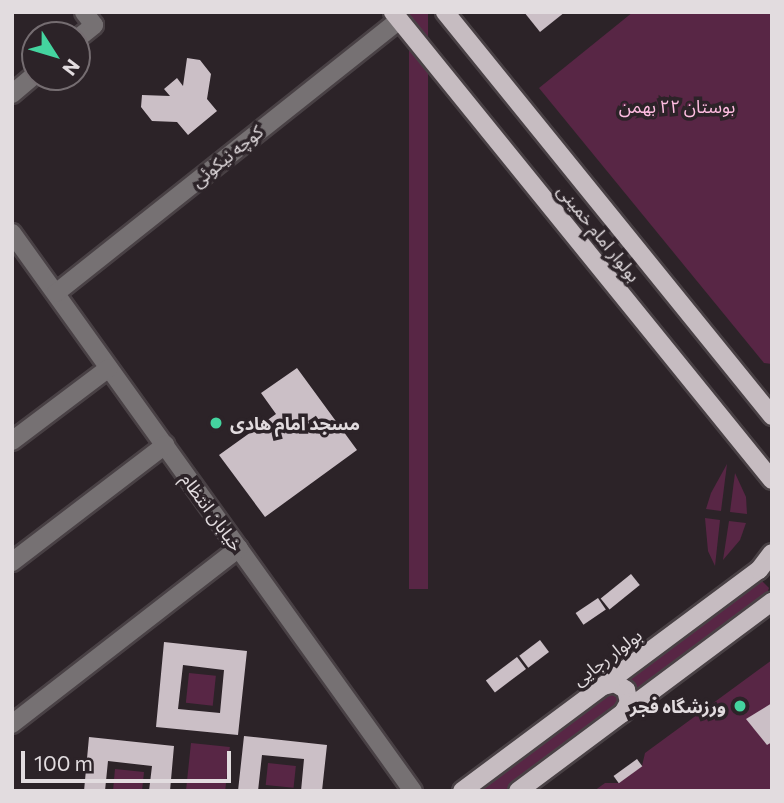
<!DOCTYPE html>
<html>
<head>
<meta charset="utf-8">
<style>
  body { margin:0 }
  #map { position:relative; width:784px; height:803px; overflow:hidden; background:#2c2328; font-family:Commissioner,"Noto Sans Arabic",sans-serif }
  div>[style] { position:absolute }
  [style*='--x'] { left:calc(var(--x)*1px); top:calc(var(--y)*1px); width:calc(var(--w)*1px); rotate:calc(var(--a)*1deg) }
  .green>* { inset:0; background:#582645; transform-origin:0 0 }
  .building>* { inset:0; background:#cbbfc6; transform-origin:0 0 }
  .roads { filter:drop-shadow(2px 0 #494145) drop-shadow(-2px 0 #494145) drop-shadow(0 2px #494145) drop-shadow(0 -2px #494145) }
  .minor>* { height:18px; margin:-9px; padding:0 9px; transform-origin:9px; border-radius:9px; background:#767173 }
  .major>* { height:18px; margin:-9px; padding:0 9px; transform-origin:9px; border-radius:9px; background:#c6bcc1 }
  .dots>* { width:19px; height:19px; translate:-50% -50%; box-sizing:border-box; border:4px solid #2c2328; border-radius:50% }
  span { translate:-50% -50%; white-space:nowrap; text-align:center; line-height:1.15; -webkit-text-stroke:7px #2c2328; paint-order:stroke }
  .park-label { font-size:18px; color:#fdbce0 }
  .street-label { font-size:18px; color:#e2dcdf }
  .poi-label { font-size:18px; color:#e2dcdf; font-weight:700 }
  .left { translate:0 -50%; text-align:left }
  .right { translate:-100% -50%; text-align:right }
  .frame { position:absolute; inset:0; border:14px solid #e2dcdf; pointer-events:none }
  .north { position:absolute; left:21px; top:21px; width:70px; height:70px; box-sizing:border-box; background:#2c2328; border:2px solid #756d71; border-radius:50%; rotate:127deg; font-size:19px; font-weight:700; line-height:28px; text-align:center; color:#e2dcdf }
  .north::after { content:''; display:block; margin:auto; width:24px; height:32px; background:#44d49f; clip-path:polygon(50% 0,100% 100%,50% 72%,0 100%) }
  .scale { position:absolute; left:21px; top:751px; width:210px; height:32px; box-sizing:border-box; border:4px solid #e2dcdf; border-top:0; padding-left:9px; font-size:21px; line-height:24px; white-space:nowrap; color:#e2dcdf; -webkit-text-stroke:5px #2c2328; paint-order:stroke }
</style>
</head>
<body>
<div id="map">
  <div class="green">
    <div style="left:409px;top:12px;width:19px;height:577px"></div>
    <div style="clip-path:polygon(633px 12px,772px 12px,772px 364px,764px 363px,539px 88px)"></div>
    <div style="clip-path:polygon(727px 464px,721px 511px,706px 509px,711px 493px)"></div>
    <div style="clip-path:polygon(735px 473px,746px 497px,747px 514px,730px 512px)"></div>
    <div style="clip-path:polygon(705px 518px,720px 520px,715px 566px,708px 551px)"></div>
    <div style="clip-path:polygon(729px 521px,746px 523px,740px 540px,723px 560px)"></div>
    <div style="clip-path:polygon(762px 581px,769px 588px,766px 596px,636px 692px,626px 679px)"></div>
    <div style="clip-path:polygon(772px 660px,772px 791px,594px 791px,605px 783px,618px 783px,642px 766px,645px 753px)"></div>
    <div style="left:189px;top:673px;width:27px;height:30px;rotate:6deg"></div>
    <div style="clip-path:polygon(614px 692px,620px 701px,617px 707px,504px 791px,476px 791px)"></div>
    <div style="left:191px;top:743px;width:39px;height:48px;rotate:6deg"></div>
    <div style="left:268px;top:763px;width:28px;height:22px;rotate:6deg"></div>
    <div style="clip-path:polygon(115px 769px,144px 772px,142px 791px,113px 791px)"></div>
  </div>
  <div class="building">
    <div style="clip-path:polygon(524px 12px,565px 12px,540px 32px)"></div>
    <div style="clip-path:polygon(187px 58px,200px 60px,211px 74px,207px 99px,217px 111px,188px 135px,177px 122px,152px 121px,141px 107px,142px 95px,170px 96px,164px 89px,177px 78px,183px 86px)"></div>
    <div style="clip-path:polygon(297px 368px,357px 450px,265px 517px,219px 455px,276px 414px,261px 393px)"></div>
    <div style="left:631px;top:574px;width:14px;height:39px;rotate:51deg"></div>
    <div style="left:598px;top:598px;width:14px;height:27px;rotate:56deg"></div>
    <div style="left:540px;top:640px;width:15px;height:26px;rotate:53deg"></div>
    <div style="clip-path:polygon(evenodd,164px 642px,247px 651px,238px 735px,156px 727px,164px 642px,183px 665px,224px 670px,220px 713px,178px 709px,183px 665px)"></div>
    <div style="left:517px;top:657px;width:15px;height:39px;rotate:53deg"></div>
    <div style="clip-path:polygon(772px 703px,772px 742px,767px 745px,746px 719px)"></div>
    <div style="clip-path:polygon(244px 736px,327px 745px,322px 791px,301px 791px,304px 759px,262px 755px,258px 791px,238px 791px)"></div>
    <div style="clip-path:polygon(89px 737px,174px 746px,170px 791px,149px 791px,152px 766px,108px 761px,105px 791px,84px 791px)"></div>
    <div style="left:637px;top:759px;width:9px;height:29px;rotate:54deg"></div>
  </div>
  <div class="roads">
    <div class="minor">
      <div style="--x:77;--y:39;--w:22;--a:-39"></div>
      <div style="--x:94;--y:25;--w:16;--a:-128"></div>
      <div style="--x:12;--y:94;--w:30;--a:-40"></div>
      <div style="--x:12;--y:233;--w:687;--a:54.3"></div>
      <div style="--x:56;--y:293;--w:438;--a:-38.5"></div>
      <div style="--x:12;--y:441;--w:121;--a:-37"></div>
      <div style="--x:12;--y:562;--w:193;--a:-37.4"></div>
      <div style="--x:12;--y:724;--w:287;--a:-37.8"></div>
    </div>
    <div class="major">
      <div style="--x:393;--y:12;--w:602;--a:51"></div>
      <div style="--x:445;--y:12;--w:520;--a:51.01"></div>
      <div style="--x:603;--y:686;--w:12;--a:-14"></div>
      <div style="--x:615;--y:683;--w:13;--a:32"></div>
      <div style="--x:626;--y:690;--w:12;--a:76"></div>
      <div style="--x:629;--y:702;--w:13;--a:119"></div>
      <div style="--x:462;--y:791;--w:370;--a:-36.7"></div>
      <div style="--x:759;--y:570;--w:21;--a:-53"></div>
      <div style="--x:518;--y:791;--w:317;--a:-36.7"></div>
    </div>
  </div>
  <div class="dots">
    <div style="left:216px;top:423px;background:#44d49f"></div>
    <div style="left:740px;top:706px;background:#44d49f"></div>
  </div>
  <div class="park-label">
    <span style="left:677px;top:106px">بوستان ۲۲ بهمن</span>
  </div>
  <div class="street-label">
    <span style="left:227px;top:156px;rotate:-39deg">کوچه نیکوئی</span>
    <span style="left:599px;top:233px;rotate:51deg">بولوار امام خمینی</span>
    <span style="left:212px;top:512px;rotate:54deg">خیابان انتظام</span>
    <span style="left:607px;top:657px;rotate:-37deg">بولوار رجایی</span>
  </div>
  <div class="poi-label">
    <span class="left" style="left:230px;top:423px">مسجد امام هادی</span>
    <span class="right" style="left:726px;top:706px">ورزشگاه فجر</span>
  </div>
  <div class="frame"></div>
  <div class="north">N</div>
  <div class="scale">100 m</div>
</div>
</body>
</html>
